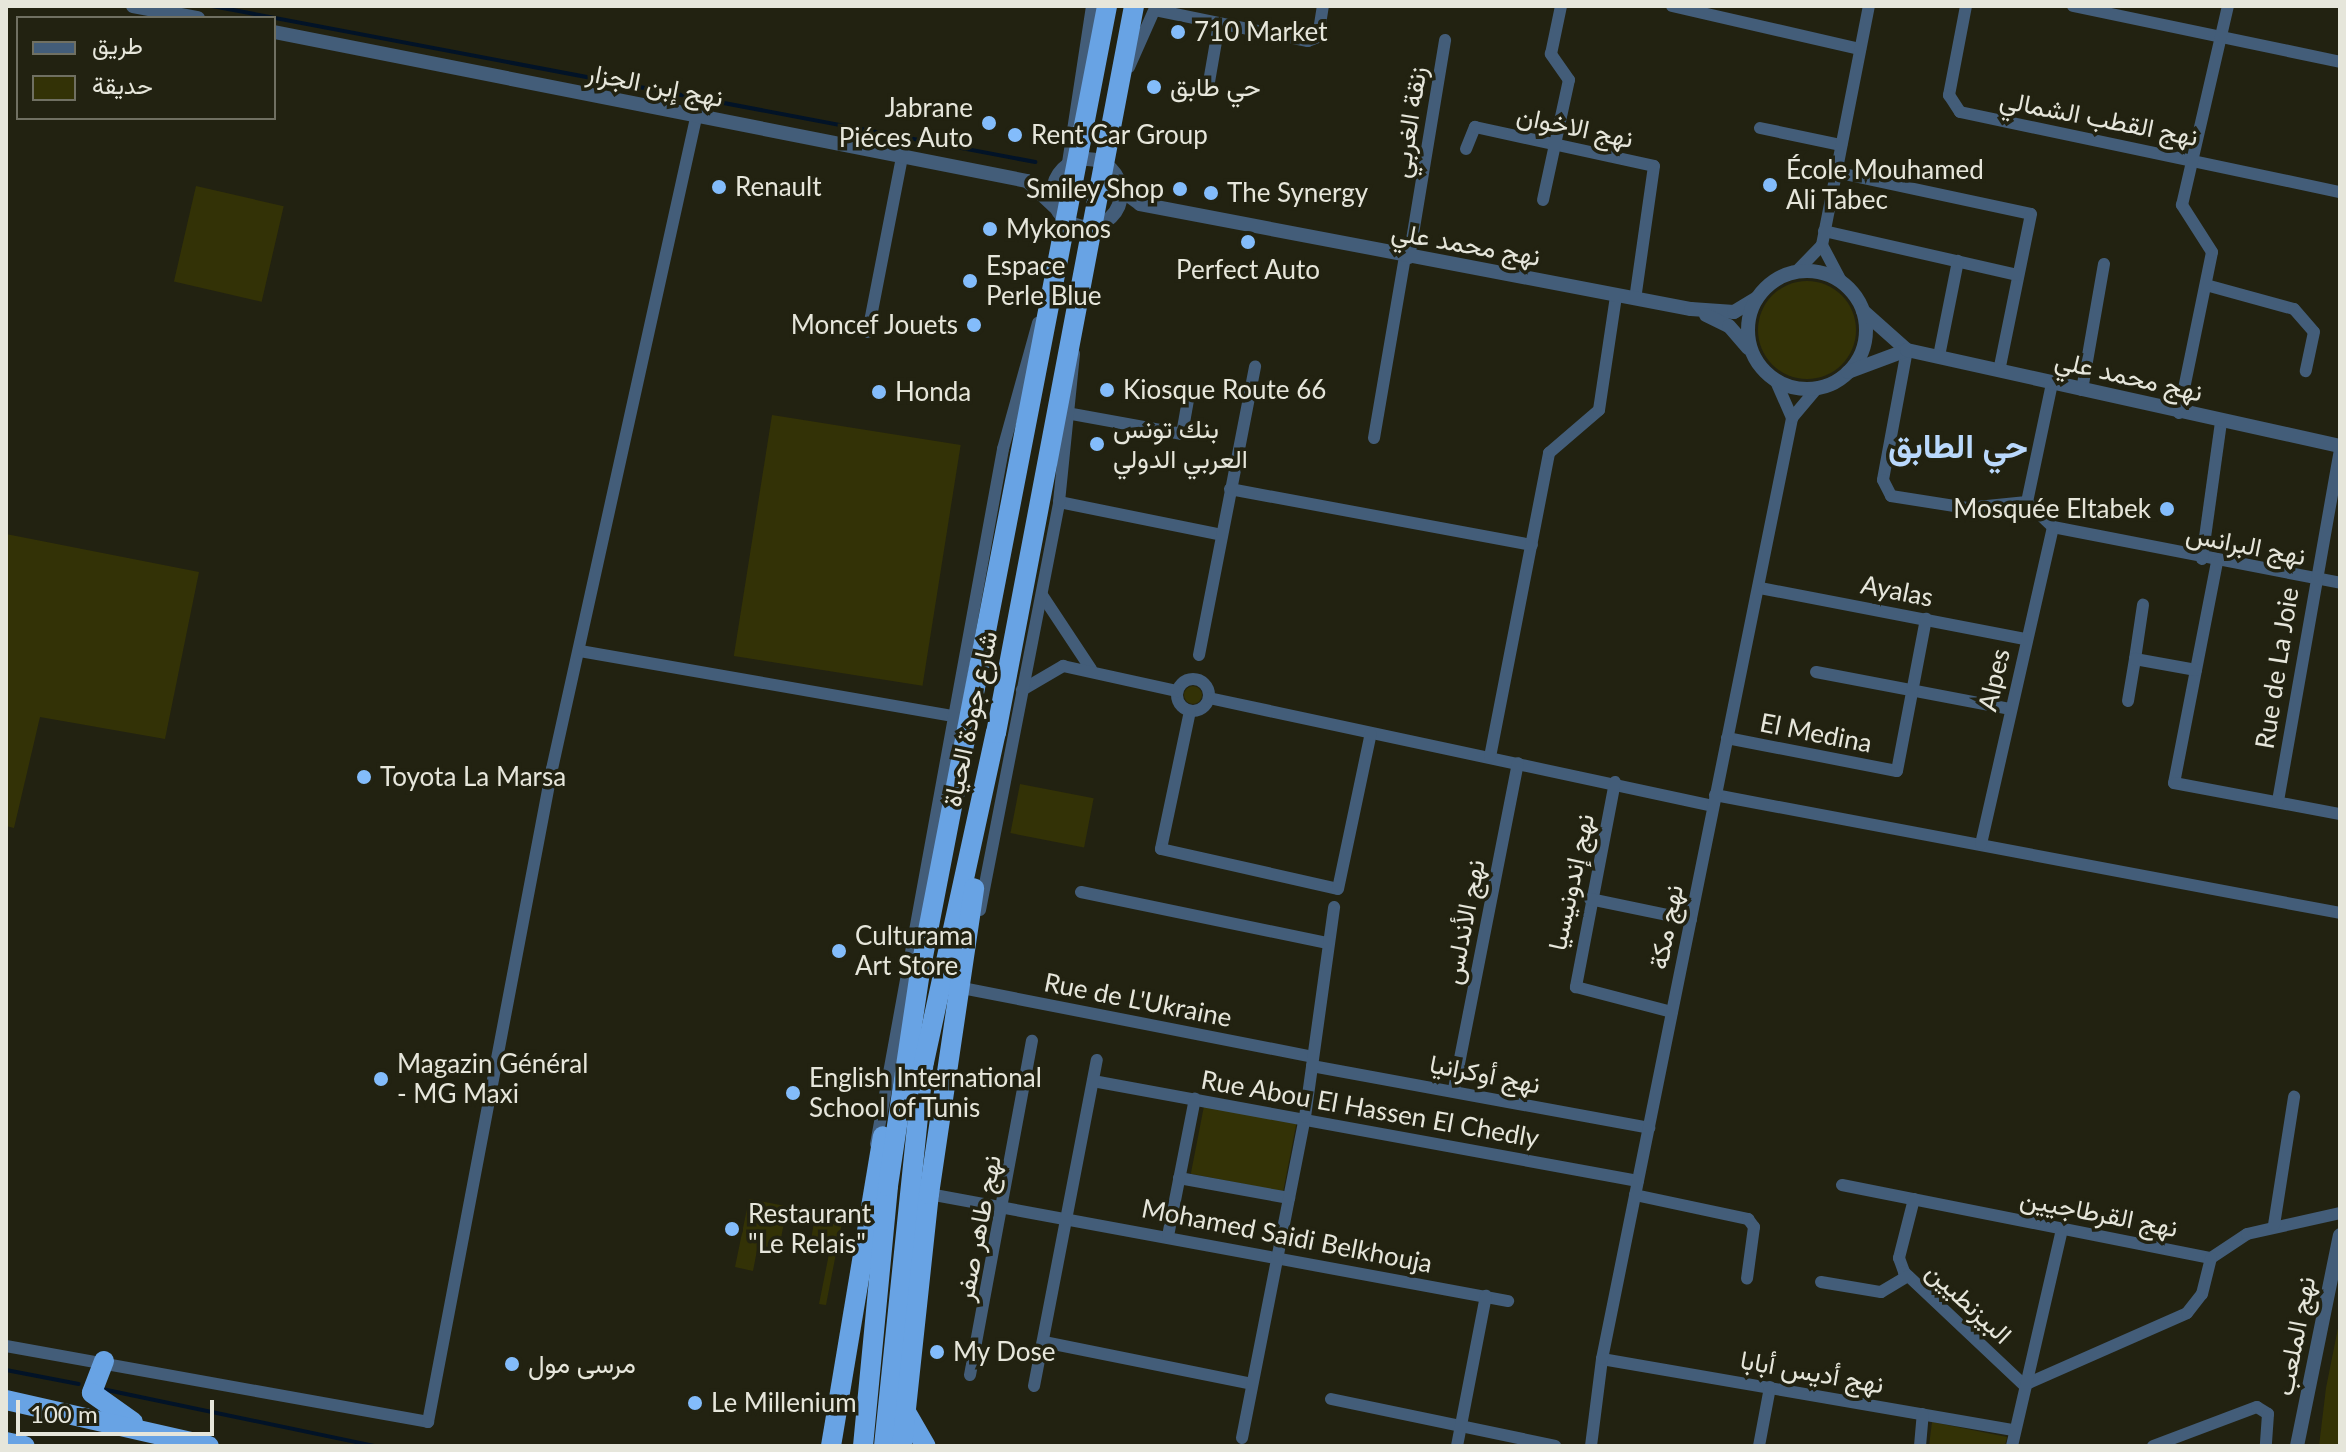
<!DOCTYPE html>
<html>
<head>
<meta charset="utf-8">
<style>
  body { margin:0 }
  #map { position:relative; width:2346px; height:1452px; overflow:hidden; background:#221; font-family:Lato,Vazirmatn,sans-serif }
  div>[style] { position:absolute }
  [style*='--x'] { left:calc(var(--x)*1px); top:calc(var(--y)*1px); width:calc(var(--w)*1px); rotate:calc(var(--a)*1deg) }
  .green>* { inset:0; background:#333206; transform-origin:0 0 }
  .round { border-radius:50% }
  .stream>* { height:4px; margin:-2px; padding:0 2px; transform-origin:2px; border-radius:2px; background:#021327 }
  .minor>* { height:12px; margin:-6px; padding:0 6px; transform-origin:6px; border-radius:6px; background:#435d79 }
  .minor>.ring { margin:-6px; padding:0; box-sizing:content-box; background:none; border:12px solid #435d79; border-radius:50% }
  .tertiary>* { height:14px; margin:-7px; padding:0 7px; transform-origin:7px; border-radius:7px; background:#435d79 }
  .tertiary>.ring { margin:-7px; padding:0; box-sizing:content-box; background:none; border:14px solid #435d79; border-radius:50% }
  .trunk>* { height:20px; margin:-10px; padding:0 10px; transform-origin:10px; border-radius:10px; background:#68a3e4 }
  .dots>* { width:22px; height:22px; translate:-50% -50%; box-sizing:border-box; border:4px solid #221; border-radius:50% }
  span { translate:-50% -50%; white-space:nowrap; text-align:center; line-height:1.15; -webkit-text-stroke:7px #221; paint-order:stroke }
  .poi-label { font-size:26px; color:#e6e6db }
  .left { translate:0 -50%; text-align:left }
  .right { translate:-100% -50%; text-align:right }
  .street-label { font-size:26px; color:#e6e6db }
  .district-label { font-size:34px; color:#b9d8fc; font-weight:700 }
  .frame { position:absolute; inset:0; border:8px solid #e6e6db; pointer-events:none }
  .legend { position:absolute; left:16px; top:16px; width:260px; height:104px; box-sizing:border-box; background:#221; border:2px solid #707062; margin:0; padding:10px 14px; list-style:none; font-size:24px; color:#e6e6db }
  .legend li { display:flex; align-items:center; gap:16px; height:40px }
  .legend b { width:40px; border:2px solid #707062 }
  .scale { position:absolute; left:16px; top:1400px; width:198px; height:36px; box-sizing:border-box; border:4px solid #e6e6db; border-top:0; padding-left:10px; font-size:24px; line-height:28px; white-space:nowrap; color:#e6e6db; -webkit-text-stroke:6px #221; paint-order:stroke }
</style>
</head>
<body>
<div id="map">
  <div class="green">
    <div style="left:196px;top:186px;width:90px;height:98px;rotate:13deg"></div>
    <div class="round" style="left:1758px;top:281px;width:98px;height:98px"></div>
    <div style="left:772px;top:415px;width:191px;height:244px;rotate:9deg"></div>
    <div style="clip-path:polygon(6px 534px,199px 572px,165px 739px,40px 717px,14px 828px,6px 826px)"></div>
    <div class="round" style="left:1184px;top:686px;width:18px;height:18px"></div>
    <div style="left:1020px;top:784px;width:75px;height:50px;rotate:11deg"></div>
    <div style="left:1204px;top:1106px;width:94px;height:69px;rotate:11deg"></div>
    <div style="clip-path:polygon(749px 1199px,843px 1217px,826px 1305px,819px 1304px,831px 1244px,811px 1240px,814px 1222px,785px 1217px,779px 1249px,758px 1245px,753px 1271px,735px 1267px)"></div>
    <div style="clip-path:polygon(2340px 1318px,2340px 1446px,2319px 1446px,2326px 1388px)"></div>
    <div style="clip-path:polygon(1932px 1422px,2007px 1437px,2005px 1446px,1929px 1446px)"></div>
  </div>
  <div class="stream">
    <div style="--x:212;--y:6;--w:838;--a:10.73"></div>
    <div style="--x:6;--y:1370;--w:74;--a:10.9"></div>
    <div style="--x:102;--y:1389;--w:278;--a:11.8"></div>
  </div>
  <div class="minor">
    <div style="--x:1672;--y:6;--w:193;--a:12.9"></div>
    <div style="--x:1966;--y:6;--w:91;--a:100.8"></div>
    <div style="--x:1949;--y:95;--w:20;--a:57"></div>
    <div style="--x:1960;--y:112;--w:388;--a:11.9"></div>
    <div style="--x:2073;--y:6;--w:273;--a:11.8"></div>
    <div style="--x:1155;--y:10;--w:156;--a:11.5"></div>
    <div style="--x:1308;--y:41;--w:11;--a:-22"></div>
    <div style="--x:1318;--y:37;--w:31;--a:-81"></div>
    <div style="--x:1129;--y:67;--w:67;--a:-66.1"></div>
    <div style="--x:1209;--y:82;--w:59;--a:-80.2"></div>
    <div style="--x:1760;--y:128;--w:83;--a:11.9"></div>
    <div style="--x:1466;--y:149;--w:24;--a:-68"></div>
    <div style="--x:1475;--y:127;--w:183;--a:12.3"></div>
    <div style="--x:1654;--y:166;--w:134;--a:98.1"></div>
    <div style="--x:1068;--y:163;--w:159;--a:-81.3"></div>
    <div style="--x:1835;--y:172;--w:200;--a:12.1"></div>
    <div style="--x:2031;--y:214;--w:160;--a:101.5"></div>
    <div style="--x:1543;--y:200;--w:123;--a:-77.8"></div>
    <div style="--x:1569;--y:80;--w:32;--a:-125"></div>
    <div style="--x:1551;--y:54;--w:49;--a:-78.2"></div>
    <div style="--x:1824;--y:231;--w:199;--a:12.8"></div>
    <div style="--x:1822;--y:245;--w:43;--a:62.2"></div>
    <div style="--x:1409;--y:258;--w:221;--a:-80.6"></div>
    <div style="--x:1796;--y:272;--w:37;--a:-46"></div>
    <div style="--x:1822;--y:245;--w:244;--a:-78.9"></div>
    <div style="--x:2206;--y:285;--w:91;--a:15.3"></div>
    <div style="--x:2294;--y:309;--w:30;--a:49"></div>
    <div style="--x:2314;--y:332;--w:40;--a:102"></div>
    <div style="--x:868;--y:332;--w:178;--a:-79"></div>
    <div style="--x:1907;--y:350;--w:132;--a:100.5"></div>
    <div style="--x:1883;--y:480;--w:18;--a:63"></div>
    <div style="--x:1891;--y:496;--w:77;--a:9"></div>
    <div style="--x:1967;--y:508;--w:60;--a:-5.7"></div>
    <div style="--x:2027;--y:502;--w:36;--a:44"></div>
    <div style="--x:2053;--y:527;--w:292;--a:11"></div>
    <div style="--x:1939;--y:356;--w:97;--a:-78.7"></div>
    <div style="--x:1775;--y:379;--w:43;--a:66.4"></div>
    <div style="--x:2082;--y:390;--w:128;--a:-80.1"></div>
    <div style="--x:2179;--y:413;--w:164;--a:-78.4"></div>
    <div style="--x:2212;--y:252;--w:56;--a:-122.6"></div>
    <div style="--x:2182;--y:205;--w:204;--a:-77"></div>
    <div style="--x:1072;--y:414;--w:112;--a:10.3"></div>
    <div style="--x:1182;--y:434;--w:39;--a:-80"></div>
    <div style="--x:1374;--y:438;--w:184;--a:-80.3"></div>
    <div style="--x:1230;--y:489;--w:307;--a:10.5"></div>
    <div style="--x:1059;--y:502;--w:166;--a:11.4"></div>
    <div style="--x:2027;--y:502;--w:122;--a:-78.1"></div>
    <div style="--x:2202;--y:559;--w:138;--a:-82.1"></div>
    <div style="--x:2217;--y:562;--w:225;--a:101"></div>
    <div style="--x:2174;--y:783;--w:169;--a:10.6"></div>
    <div style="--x:1760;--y:588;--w:271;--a:10.9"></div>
    <div style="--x:1042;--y:595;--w:89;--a:56.5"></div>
    <div style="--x:580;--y:651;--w:379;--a:9.9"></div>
    <div style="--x:1199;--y:655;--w:294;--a:-79"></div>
    <div style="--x:2135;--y:659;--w:55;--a:-81.6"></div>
    <div style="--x:1816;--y:672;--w:197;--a:10.8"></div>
    <div class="ring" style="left:1177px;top:679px;width:20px;height:20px"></div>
    <div style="--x:1022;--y:690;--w:48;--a:-30.3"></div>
    <div style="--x:1063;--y:666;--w:117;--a:12.4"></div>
    <div style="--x:1209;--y:698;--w:515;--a:12.09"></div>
    <div style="--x:2128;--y:701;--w:43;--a:-80.5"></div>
    <div style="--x:2135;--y:659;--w:62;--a:10.2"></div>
    <div style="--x:1190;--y:711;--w:141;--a:101.9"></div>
    <div style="--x:1161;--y:849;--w:181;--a:12.7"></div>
    <div style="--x:1338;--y:889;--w:159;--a:-78.1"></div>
    <div style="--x:1727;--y:738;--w:173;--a:11"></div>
    <div style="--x:1897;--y:771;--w:155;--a:-79.2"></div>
    <div style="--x:1490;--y:757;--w:310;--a:-79"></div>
    <div style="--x:1549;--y:453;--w:66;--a:-40.7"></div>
    <div style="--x:1599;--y:410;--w:115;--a:-81.5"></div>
    <div style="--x:1615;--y:782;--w:209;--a:100.8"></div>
    <div style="--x:1576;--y:987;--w:99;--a:14.6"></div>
    <div style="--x:1715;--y:795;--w:636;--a:10.69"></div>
    <div style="--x:2278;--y:801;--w:357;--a:-80"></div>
    <div style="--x:1981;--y:844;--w:325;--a:-77.2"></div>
    <div style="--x:1081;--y:892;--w:252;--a:11.7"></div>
    <div style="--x:1590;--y:899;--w:103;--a:11.7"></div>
    <div style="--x:980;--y:910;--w:416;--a:-79"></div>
    <div style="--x:1059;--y:502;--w:149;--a:-84.2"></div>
    <div style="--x:957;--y:987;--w:360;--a:11.1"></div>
    <div style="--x:1312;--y:1066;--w:343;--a:10.4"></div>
    <div style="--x:1093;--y:1081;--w:554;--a:10.4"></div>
    <div style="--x:1454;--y:1089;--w:332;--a:-78.9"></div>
    <div style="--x:876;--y:1144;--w:707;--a:-79.64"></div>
    <div style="--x:1003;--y:449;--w:131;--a:-74.5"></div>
    <div style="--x:1179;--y:1178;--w:112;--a:10.3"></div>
    <div style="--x:1842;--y:1185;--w:376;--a:11.2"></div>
    <div style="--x:2211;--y:1258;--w:43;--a:-33.7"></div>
    <div style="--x:2247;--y:1234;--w:95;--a:-12.7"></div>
    <div style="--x:929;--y:1194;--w:589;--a:10.47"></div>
    <div style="--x:1635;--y:1195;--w:116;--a:12"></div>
    <div style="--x:1748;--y:1219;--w:10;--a:53"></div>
    <div style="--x:1754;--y:1227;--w:52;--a:97.7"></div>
    <div style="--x:1914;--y:1199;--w:61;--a:104.3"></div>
    <div style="--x:1899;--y:1258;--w:15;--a:70"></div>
    <div style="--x:1904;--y:1272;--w:165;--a:43.3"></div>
    <div style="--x:2024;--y:1385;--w:178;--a:-23.8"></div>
    <div style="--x:2187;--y:1313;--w:24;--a:-52"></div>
    <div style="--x:2202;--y:1294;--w:37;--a:-76"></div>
    <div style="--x:2274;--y:1225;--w:130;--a:-81.1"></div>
    <div style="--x:1168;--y:1236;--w:140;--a:-78.9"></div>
    <div style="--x:1821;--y:1282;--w:61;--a:9.5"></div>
    <div style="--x:1881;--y:1292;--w:31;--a:-31"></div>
    <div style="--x:1044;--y:1342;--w:212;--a:11.4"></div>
    <div style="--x:6;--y:1346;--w:429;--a:10.2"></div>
    <div style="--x:428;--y:1422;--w:665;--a:-79.25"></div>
    <div style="--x:552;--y:769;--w:667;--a:-77.53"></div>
    <div style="--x:1602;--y:1359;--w:419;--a:9.8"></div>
    <div style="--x:970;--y:1375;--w:340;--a:-79.5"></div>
    <div style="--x:1034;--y:1386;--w:332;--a:-79.1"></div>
    <div style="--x:1331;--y:1399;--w:229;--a:11.8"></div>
    <div style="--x:1242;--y:1438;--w:327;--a:-78.9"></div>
    <div style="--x:1305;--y:1117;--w:212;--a:-82.1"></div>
    <div style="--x:1457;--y:1446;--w:153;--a:-79.1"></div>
    <div style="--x:1591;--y:1446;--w:88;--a:-82.8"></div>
    <div style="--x:1602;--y:1359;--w:960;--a:-78.58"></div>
    <div style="--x:1792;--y:418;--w:40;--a:-50"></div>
    <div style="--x:1759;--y:1446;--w:60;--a:-79.4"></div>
    <div style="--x:1920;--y:1446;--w:32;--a:-85"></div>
    <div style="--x:2012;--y:1446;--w:223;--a:-77"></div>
    <div style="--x:2153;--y:1446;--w:111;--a:-20.6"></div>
    <div style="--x:2257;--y:1407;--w:13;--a:32"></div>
    <div style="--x:2268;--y:1414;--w:32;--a:94"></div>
  </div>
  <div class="tertiary">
    <div style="--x:133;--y:6;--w:66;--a:10.5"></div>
    <div style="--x:274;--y:32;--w:768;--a:11.19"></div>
    <div style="--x:1027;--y:181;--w:41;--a:43"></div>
    <div class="ring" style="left:1053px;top:159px;width:54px;height:54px"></div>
    <div style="--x:1121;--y:190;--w:24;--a:36"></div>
    <div style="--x:1140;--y:204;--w:561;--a:10.79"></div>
    <div style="--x:1691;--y:309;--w:43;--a:4"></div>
    <div style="--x:1734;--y:312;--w:26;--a:-31"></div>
    <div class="ring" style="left:1748px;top:271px;width:104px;height:104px"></div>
    <div style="--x:1863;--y:311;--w:59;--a:41.6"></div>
    <div style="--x:1706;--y:315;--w:25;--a:26"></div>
    <div style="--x:1729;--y:326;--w:29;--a:49"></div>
    <div style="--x:1848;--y:372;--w:63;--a:-20.4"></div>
    <div style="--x:1907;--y:350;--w:444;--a:12.5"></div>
    <div style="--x:2297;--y:1446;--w:215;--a:-78.5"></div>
  </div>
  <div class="trunk">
    <div style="--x:104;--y:1361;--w:34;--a:111"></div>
    <div style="--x:92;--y:1393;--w:50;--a:35.3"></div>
    <div style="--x:6;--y:1400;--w:208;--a:12.8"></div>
    <div style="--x:906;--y:1412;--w:39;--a:60"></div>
    <div style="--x:6;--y:1442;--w:19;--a:12"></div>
    <div style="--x:831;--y:1446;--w:314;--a:-80.5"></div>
    <div style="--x:863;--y:1446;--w:261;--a:-84.5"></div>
    <div style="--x:888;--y:1186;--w:216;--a:-81.5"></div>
    <div style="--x:920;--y:972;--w:984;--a:-79.04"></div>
    <div style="--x:884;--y:1446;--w:386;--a:-84.1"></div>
    <div style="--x:924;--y:1062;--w:337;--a:-77.7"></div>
    <div style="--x:996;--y:733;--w:740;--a:-79.25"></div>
    <div style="--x:902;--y:1446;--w:253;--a:-83.9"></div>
    <div style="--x:929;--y:1194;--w:309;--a:-81.6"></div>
  </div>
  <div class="dots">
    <div style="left:1178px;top:32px;background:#83bcfb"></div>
    <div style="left:1154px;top:87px;background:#83bcfb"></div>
    <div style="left:989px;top:123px;background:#83bcfb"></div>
    <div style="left:1015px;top:135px;background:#83bcfb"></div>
    <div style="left:1770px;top:185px;background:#83bcfb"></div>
    <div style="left:719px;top:187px;background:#83bcfb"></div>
    <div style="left:1180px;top:189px;background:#83bcfb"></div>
    <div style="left:1211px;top:193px;background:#83bcfb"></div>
    <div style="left:990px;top:229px;background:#83bcfb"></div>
    <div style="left:1248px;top:242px;background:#83bcfb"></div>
    <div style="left:970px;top:281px;background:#83bcfb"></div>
    <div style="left:974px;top:325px;background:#83bcfb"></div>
    <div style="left:1107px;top:390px;background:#83bcfb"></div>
    <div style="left:879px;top:392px;background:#83bcfb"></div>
    <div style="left:1097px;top:444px;background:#83bcfb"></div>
    <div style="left:2167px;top:509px;background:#83bcfb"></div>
    <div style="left:364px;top:777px;background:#83bcfb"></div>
    <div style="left:839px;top:951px;background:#83bcfb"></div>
    <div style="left:381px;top:1079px;background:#83bcfb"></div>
    <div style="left:793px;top:1093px;background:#83bcfb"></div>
    <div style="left:732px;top:1229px;background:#83bcfb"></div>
    <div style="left:937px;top:1352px;background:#83bcfb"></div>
    <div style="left:512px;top:1364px;background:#83bcfb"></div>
    <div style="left:695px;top:1403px;background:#83bcfb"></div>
  </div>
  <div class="poi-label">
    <span class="left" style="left:1194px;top:32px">710 Market</span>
    <span class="left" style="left:1170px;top:87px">حي طابق</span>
    <span class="right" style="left:973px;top:123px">Jabrane<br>Piéces Auto</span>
    <span class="left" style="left:1031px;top:135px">Rent Car Group</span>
    <span class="left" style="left:1786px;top:185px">École Mouhamed<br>Ali Tabec</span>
    <span class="left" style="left:735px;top:187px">Renault</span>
    <span class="right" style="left:1164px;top:189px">Smiley Shop</span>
    <span class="left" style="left:1227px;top:193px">The Synergy</span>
    <span class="left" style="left:1006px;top:229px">Mykonos</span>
    <span class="left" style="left:986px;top:281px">Espace<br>Perle Blue</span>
    <span style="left:1248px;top:270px">Perfect Auto</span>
    <span class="right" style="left:958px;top:325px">Moncef Jouets</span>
    <span class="left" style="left:1123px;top:390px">Kiosque Route 66</span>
    <span class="left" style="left:895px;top:392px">Honda</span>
    <span class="left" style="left:1113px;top:444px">بنك تونس<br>العربي الدولي</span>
    <span class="right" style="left:2151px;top:509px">Mosquée Eltabek</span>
    <span class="left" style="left:380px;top:777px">Toyota La Marsa</span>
    <span class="left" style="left:855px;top:951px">Culturama<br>Art Store</span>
    <span class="left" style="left:397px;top:1079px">Magazin Général<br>- MG Maxi</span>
    <span class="left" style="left:809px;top:1093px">English International<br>School of Tunis</span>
    <span class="left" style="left:748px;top:1229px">Restaurant<br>"Le Relais"</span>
    <span class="left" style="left:953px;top:1352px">My Dose</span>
    <span class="left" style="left:528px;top:1364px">مرسى مول</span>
    <span class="left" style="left:711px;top:1403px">Le Millenium</span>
  </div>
  <div class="street-label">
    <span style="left:655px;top:85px;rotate:11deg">نهج إبن الجزار</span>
    <span style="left:2099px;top:118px;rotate:11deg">نهج القطب الشمالي</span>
    <span style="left:1409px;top:122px;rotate:-81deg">زنقة الغربي</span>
    <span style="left:1575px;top:127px;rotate:12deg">نهج الاخوان</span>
    <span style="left:1466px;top:244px;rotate:10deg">نهج محمد علي</span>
    <span style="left:2129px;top:376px;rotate:13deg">نهج محمد علي</span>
    <span style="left:2246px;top:545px;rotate:11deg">نهج البرانس</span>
    <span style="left:1897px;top:591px;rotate:11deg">Ayalas</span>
    <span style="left:2277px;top:668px;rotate:-81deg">Rue de La Joie</span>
    <span style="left:1994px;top:680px;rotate:-77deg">Alpes</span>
    <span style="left:970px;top:719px;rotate:-78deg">شارع جودة الحياة</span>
    <span style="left:1816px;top:733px;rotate:11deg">El Medina</span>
    <span style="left:1571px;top:882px;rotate:-78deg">نهج إندونيسيا</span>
    <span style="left:1464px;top:922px;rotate:-79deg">نهج الأندلس</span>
    <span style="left:1666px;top:927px;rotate:-79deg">نهج مكة</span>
    <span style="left:1138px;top:1000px;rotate:11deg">Rue de L'Ukraine</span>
    <span style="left:1485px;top:1074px;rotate:11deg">نهج أوكرانيا</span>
    <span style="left:1370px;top:1109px;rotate:10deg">Rue Abou El Hassen El Chedly</span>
    <span style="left:2099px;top:1213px;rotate:11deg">نهج القرطاجيين</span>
    <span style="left:978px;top:1228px;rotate:-79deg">نهج طاهر صفر</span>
    <span style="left:1287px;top:1236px;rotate:11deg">Mohamed Saidi Belkhouja</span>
    <span style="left:1969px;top:1303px;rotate:43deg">البيزنطيين</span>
    <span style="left:2295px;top:1336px;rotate:-79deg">نهج الملعب</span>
    <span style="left:1812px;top:1372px;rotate:10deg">نهج أديس أبابا</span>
  </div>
  <div class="district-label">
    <span style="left:1958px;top:445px">حي الطابق</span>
  </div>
  <div class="frame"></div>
  <ul class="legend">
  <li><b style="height:10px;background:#435d79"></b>طريق</li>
  <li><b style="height:22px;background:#333206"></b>حديقة</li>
  </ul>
  <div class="scale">100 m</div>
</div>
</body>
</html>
